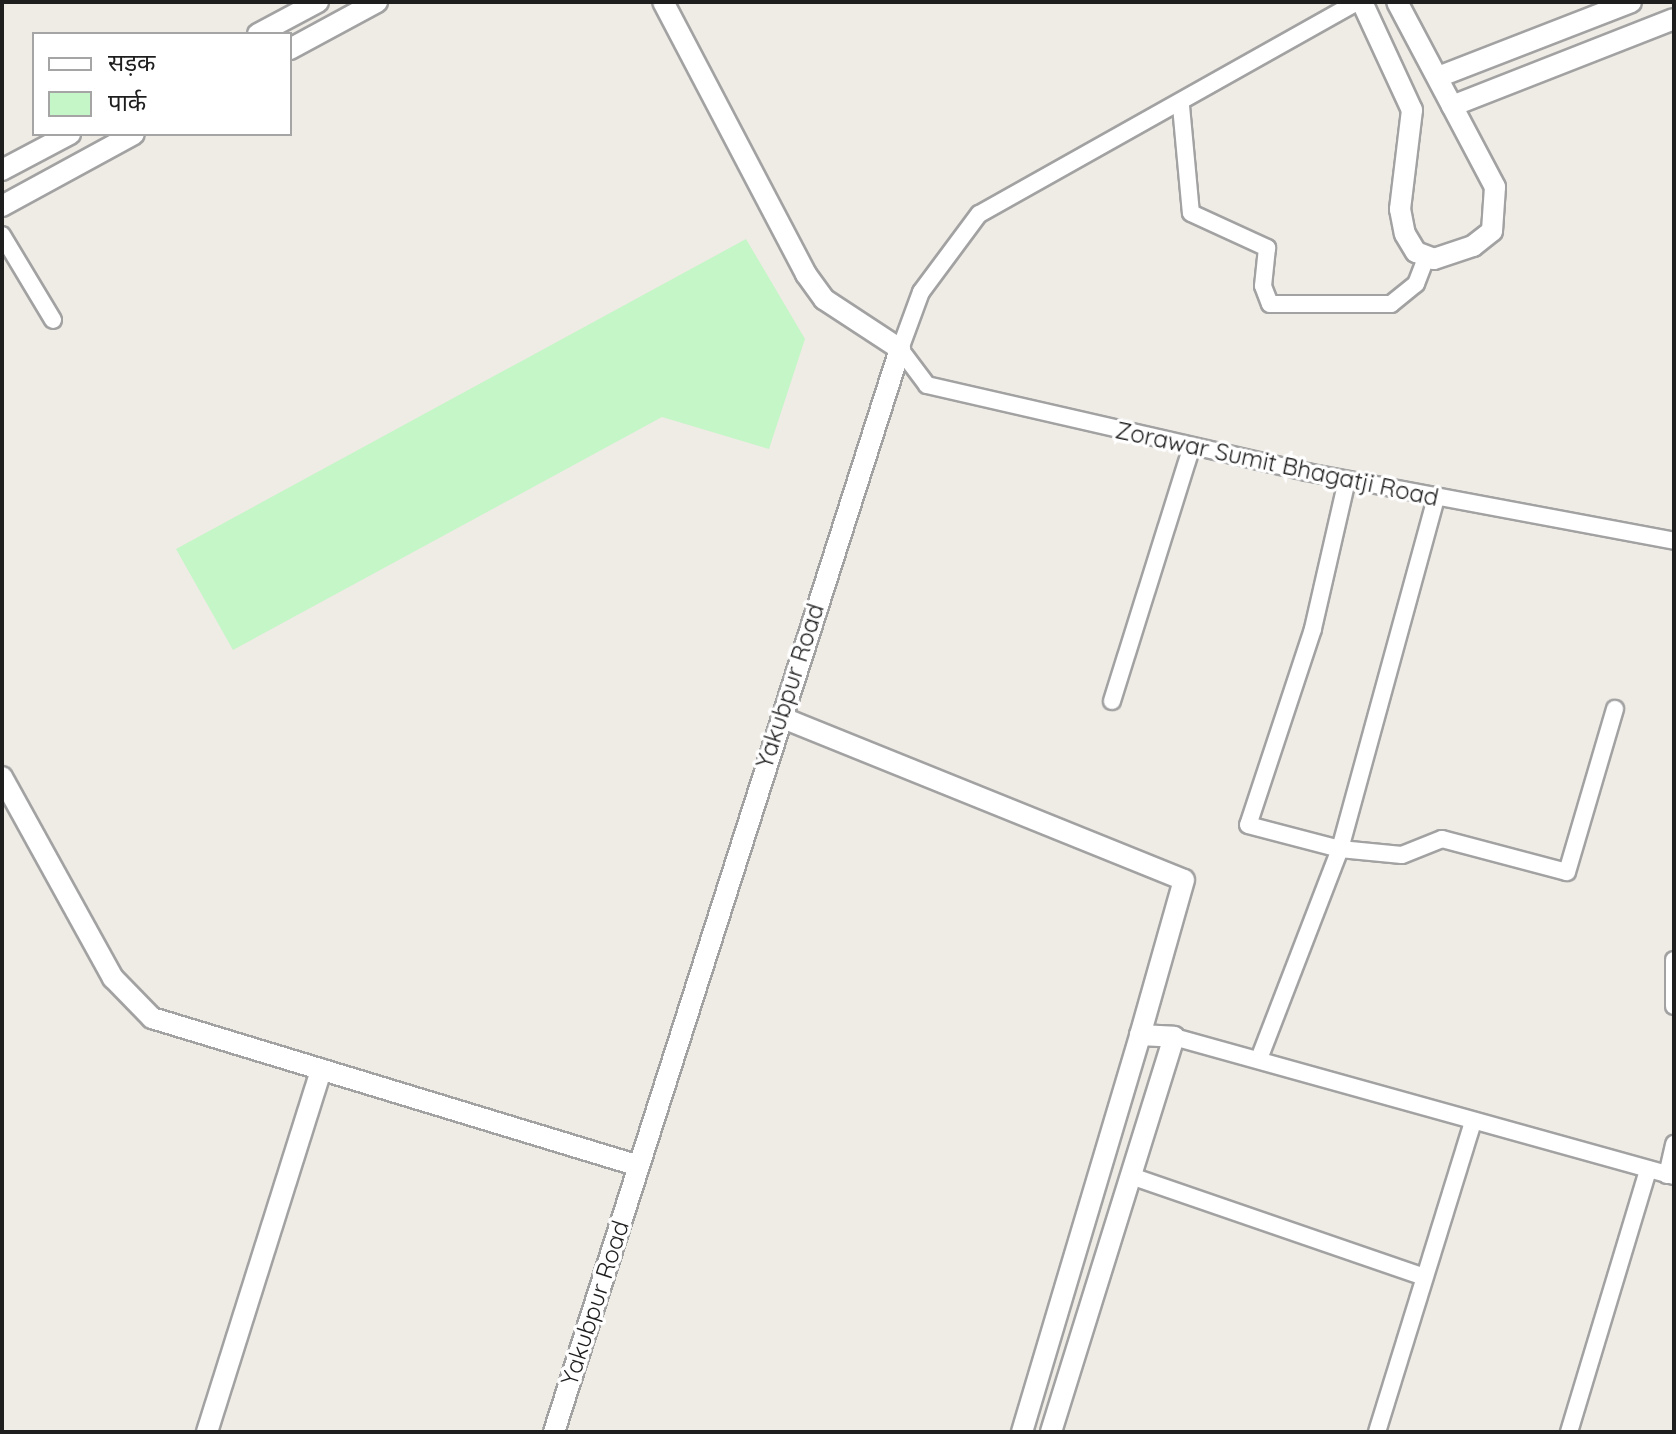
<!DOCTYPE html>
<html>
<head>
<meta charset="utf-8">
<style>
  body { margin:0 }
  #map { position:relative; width:1676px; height:1434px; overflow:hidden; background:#efebe5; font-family:Quicksand,"Noto Sans Devanagari",sans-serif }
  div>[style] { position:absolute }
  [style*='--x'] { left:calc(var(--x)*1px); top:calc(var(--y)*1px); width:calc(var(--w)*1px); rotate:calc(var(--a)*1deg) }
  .park>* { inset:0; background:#c5f6c7 }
  .roads { filter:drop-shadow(2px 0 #a2a2a2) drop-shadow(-2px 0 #a2a2a2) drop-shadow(0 2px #a2a2a2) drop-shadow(0 -2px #a2a2a2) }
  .minor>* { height:16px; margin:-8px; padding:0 8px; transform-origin:8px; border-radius:8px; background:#fff }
  .tertiary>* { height:20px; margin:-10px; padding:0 10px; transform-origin:10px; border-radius:10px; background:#fff }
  span { translate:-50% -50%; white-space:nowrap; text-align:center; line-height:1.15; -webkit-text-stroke:7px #fff; paint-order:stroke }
  .street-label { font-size:24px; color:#1e1e1e }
  .frame { position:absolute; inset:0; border:4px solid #1e1e1e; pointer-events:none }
  .legend { position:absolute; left:32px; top:32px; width:260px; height:104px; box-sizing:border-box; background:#fff; border:2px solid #a5a5a5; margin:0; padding:10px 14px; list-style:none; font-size:24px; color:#1e1e1e }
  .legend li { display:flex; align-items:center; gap:16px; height:40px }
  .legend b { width:40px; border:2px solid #a5a5a5 }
</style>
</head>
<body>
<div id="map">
  <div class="park">
    <div style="clip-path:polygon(746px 239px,805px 339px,769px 449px,662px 417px,233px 650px,176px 549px)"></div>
  </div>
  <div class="roads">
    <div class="minor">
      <div style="--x:1357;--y:2;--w:433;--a:150.7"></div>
      <div style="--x:979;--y:214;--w:97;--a:126.6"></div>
      <div style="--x:921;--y:292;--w:61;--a:110.2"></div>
      <div style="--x:900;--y:349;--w:45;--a:53.1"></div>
      <div style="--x:927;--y:385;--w:390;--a:12.9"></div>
      <div style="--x:1307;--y:472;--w:373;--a:10.6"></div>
      <div style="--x:1181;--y:106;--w:107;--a:84.7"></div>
      <div style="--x:1191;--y:213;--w:84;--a:24.7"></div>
      <div style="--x:1267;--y:248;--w:38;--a:96"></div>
      <div style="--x:1263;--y:286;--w:19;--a:69"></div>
      <div style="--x:1270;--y:304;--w:121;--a:0"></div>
      <div style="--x:1391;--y:304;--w:32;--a:-39"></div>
      <div style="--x:1416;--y:284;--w:30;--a:-69"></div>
      <div style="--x:2;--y:235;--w:99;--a:59"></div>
      <div style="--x:1347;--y:480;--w:153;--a:102.9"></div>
      <div style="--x:1313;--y:629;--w:206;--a:108.3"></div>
      <div style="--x:1248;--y:825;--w:95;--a:14.6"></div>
      <div style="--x:1340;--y:849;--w:62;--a:5.5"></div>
      <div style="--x:1402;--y:855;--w:43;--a:-21.8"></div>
      <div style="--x:1442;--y:839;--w:129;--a:14.8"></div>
      <div style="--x:1567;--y:872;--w:170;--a:-73.6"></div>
      <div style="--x:1112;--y:701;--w:267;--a:-72.6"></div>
      <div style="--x:1674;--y:960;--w:46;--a:90"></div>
      <div style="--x:1174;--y:1037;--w:519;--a:15.54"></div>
      <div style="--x:1259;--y:1059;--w:225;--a:-68.9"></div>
      <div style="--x:1340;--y:849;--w:364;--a:-74.7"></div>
      <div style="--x:1667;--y:1175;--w:32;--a:-77"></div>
      <div style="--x:1131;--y:1176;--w:308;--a:19"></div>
      <div style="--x:1377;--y:1432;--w:325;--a:-72.8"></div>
      <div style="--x:1569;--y:1432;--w:274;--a:-73.2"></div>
    </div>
    <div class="tertiary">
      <div style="--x:1362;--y:2;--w:119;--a:65.2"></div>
      <div style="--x:1412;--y:110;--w:100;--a:96.9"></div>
      <div style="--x:1400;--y:209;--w:25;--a:79"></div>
      <div style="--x:1405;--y:234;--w:21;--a:59"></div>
      <div style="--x:1416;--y:252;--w:19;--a:21"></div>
      <div style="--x:1434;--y:259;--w:41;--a:-18.4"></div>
      <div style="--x:1473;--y:246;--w:24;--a:-38"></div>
      <div style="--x:1492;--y:231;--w:44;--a:-86.1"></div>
      <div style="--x:1495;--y:187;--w:209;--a:-117.9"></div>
      <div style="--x:258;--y:34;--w:68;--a:-28.1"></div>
      <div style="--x:290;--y:49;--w:99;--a:-28.4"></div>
      <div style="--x:1438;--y:77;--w:207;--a:-21.2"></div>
      <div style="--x:1452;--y:106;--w:238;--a:-21.4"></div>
      <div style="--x:2;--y:170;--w:77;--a:-27.9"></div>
      <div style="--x:2;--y:206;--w:150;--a:-28.6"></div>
      <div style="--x:783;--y:718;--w:432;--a:22"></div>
      <div style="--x:1184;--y:880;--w:161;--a:105.8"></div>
      <div style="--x:2;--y:777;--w:230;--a:61.1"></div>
      <div style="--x:113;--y:978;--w:56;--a:45.7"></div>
      <div style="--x:152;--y:1018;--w:509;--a:16.9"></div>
      <div style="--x:207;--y:1432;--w:380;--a:-72.5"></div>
      <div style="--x:554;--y:1432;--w:1137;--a:-72.28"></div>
      <div style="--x:900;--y:349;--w:91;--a:-146.7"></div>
      <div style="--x:824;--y:299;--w:31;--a:-126"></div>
      <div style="--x:806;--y:274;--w:307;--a:-117.7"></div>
      <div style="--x:1022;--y:1432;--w:414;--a:-73.4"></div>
      <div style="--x:1140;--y:1035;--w:34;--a:3"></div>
      <div style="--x:1174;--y:1037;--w:414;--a:107.3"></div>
    </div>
  </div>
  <div class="street-label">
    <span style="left:1277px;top:464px;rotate:12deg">Zorawar Sumit Bhagatji Road</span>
    <span style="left:790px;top:686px;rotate:-72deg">Yakubpur Road</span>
    <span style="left:595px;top:1303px;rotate:-72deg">Yakubpur Road</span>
  </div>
  <div class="frame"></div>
  <ul class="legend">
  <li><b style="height:10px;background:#fff"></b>सड़क</li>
  <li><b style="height:22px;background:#c5f6c7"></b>पार्क</li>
  </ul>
</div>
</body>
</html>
